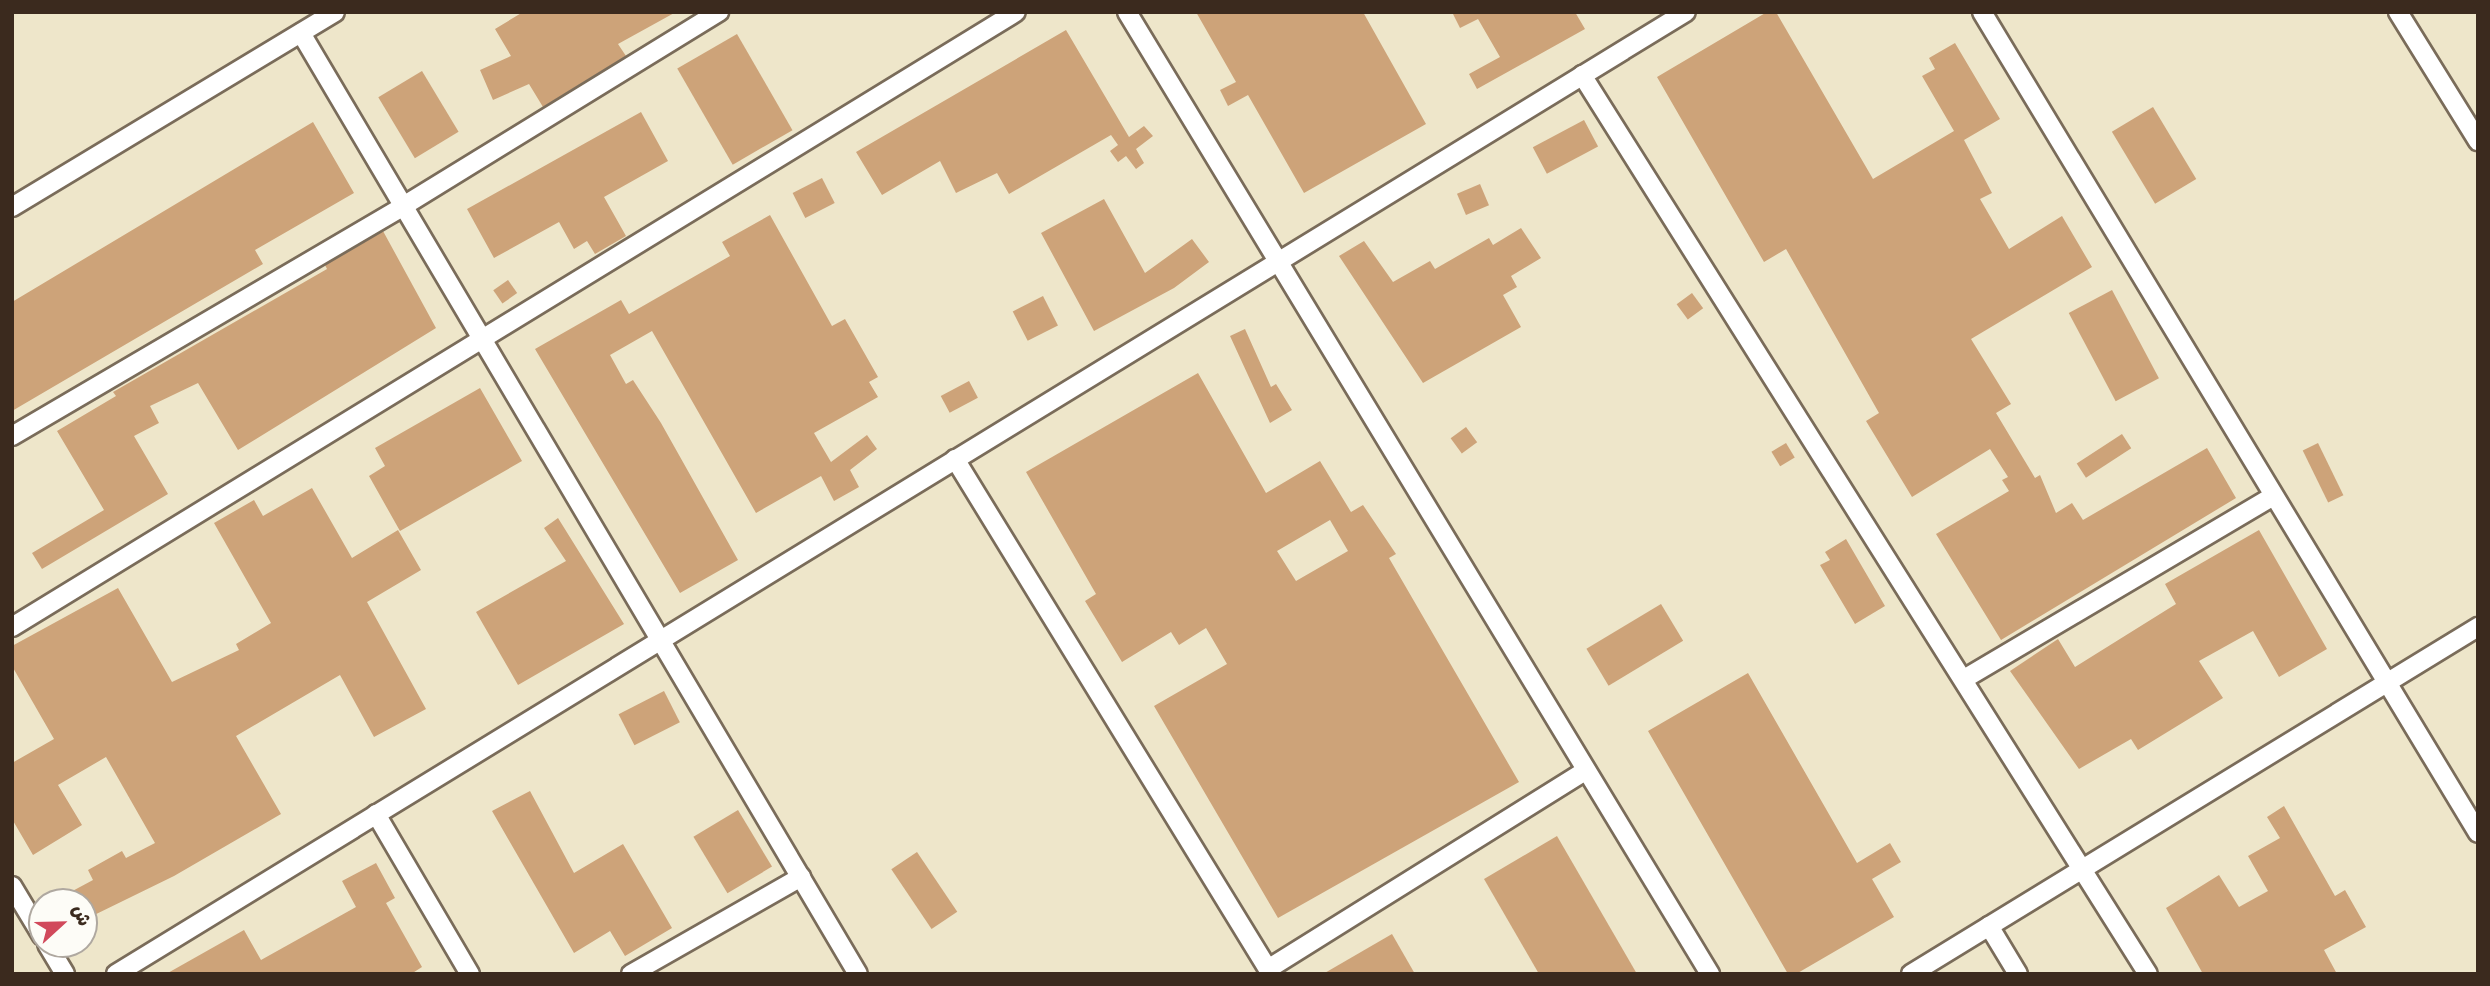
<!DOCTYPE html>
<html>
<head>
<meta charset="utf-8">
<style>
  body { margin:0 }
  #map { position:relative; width:2490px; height:986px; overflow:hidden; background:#eee6ca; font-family:"Balsamiq Sans","Playpen Sans Arabic",sans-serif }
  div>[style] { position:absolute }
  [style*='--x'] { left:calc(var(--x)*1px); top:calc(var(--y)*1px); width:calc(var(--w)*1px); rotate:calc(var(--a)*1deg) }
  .building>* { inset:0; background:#cda379; transform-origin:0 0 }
  .roads { filter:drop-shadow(2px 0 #7a6c5a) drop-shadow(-2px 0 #7a6c5a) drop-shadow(0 2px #7a6c5a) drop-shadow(0 -2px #7a6c5a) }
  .minor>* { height:18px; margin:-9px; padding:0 9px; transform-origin:9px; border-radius:9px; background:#fff }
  span { translate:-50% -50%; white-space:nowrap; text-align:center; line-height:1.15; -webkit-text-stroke:7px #fdfcf7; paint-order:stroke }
  .frame { position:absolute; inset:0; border:14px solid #3b2a1e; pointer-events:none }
  .north { position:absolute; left:28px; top:888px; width:70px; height:70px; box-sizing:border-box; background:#fdfcf7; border:2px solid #afa8a0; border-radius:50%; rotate:68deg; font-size:19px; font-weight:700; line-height:28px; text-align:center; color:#3b2a1e }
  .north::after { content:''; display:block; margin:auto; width:24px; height:32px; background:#d1495b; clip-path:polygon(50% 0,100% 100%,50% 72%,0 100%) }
</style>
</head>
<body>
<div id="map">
  <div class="building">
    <div style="clip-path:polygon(523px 12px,676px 12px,618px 44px,626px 56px,543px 107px,529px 84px,493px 100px,480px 70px,511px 56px,495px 29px)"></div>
    <div style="clip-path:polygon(1196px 12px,1363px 12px,1426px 124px,1304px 193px,1248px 95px,1228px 106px,1220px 90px,1236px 82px)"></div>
    <div style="clip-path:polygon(1452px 12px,1575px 12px,1585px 29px,1477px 89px,1469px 74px,1500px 57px,1478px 19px,1460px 28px)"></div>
    <div style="clip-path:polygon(1767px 12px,1776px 12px,1873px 179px,1954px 131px,1922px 76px,1935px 69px,1929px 58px,1955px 43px,2000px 119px,1964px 140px,1992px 193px,1980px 199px,2009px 249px,2062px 216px,2092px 267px,1971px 339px,2011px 404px,1996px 413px,2035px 478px,2040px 475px,2056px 513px,2072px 503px,2083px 520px,2207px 448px,2236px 498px,2001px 640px,1936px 534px,2009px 491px,2002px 480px,2008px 477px,1990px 449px,1912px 497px,1866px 421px,1879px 413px,1786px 249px,1764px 262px,1657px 77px)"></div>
    <div style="clip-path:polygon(1066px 30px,1129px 137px,1144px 126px,1153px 136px,1136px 149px,1144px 163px,1136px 169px,1126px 156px,1118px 162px,1110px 151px,1118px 145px,1111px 135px,1009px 194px,997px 173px,956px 193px,940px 161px,882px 195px,856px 152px)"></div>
    <div style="left:737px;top:34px;width:111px;height:69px;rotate:60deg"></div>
    <div style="left:422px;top:71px;width:71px;height:51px;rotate:59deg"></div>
    <div style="left:2153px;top:107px;width:84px;height:48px;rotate:59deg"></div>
    <div style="clip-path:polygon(641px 112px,668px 161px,604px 197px,626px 236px,595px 254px,587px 241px,574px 249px,559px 222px,494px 258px,467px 209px)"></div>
    <div style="left:1584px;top:120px;width:30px;height:58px;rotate:62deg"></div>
    <div style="clip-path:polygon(313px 122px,354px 193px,255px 250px,263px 264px,12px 411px,12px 302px)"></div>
    <div style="left:822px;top:178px;width:28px;height:33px;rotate:63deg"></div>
    <div style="left:1480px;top:184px;width:23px;height:25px;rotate:67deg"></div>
    <div style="clip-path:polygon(1104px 199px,1145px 273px,1192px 239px,1209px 262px,1174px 288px,1094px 331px,1041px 233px)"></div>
    <div style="clip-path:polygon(770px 215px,832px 326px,845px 319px,878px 377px,869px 382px,878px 397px,814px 433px,831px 462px,867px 435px,877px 449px,850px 470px,859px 487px,834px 501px,821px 476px,756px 513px,652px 331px,610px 355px,626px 384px,633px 380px,661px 423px,738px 560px,680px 593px,535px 349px,621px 300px,629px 314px,730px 256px,722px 242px)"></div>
    <div style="clip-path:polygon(1521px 228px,1541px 258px,1511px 276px,1517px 287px,1503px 295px,1521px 327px,1423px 383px,1339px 256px,1364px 241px,1393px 282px,1430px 261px,1435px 269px,1489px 238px,1493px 245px)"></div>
    <div style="clip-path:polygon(383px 231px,436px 328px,238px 450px,198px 383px,150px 406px,159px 423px,134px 436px,168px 494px,42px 569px,32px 553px,104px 510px,57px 431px,116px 396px,113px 392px,327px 269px,325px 265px)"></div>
    <div style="left:508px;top:280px;width:16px;height:18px;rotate:55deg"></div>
    <div style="left:2112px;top:290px;width:100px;height:49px;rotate:62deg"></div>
    <div style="left:1692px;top:293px;width:19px;height:19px;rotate:54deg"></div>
    <div style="left:1043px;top:296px;width:33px;height:34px;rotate:63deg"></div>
    <div style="clip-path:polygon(1245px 329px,1271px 387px,1276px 384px,1292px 410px,1270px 423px,1230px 336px)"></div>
    <div style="clip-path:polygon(evenodd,1198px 373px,1266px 493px,1320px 461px,1351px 512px,1363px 505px,1396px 554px,1389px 558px,1519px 782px,1278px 918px,1154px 706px,1227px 664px,1206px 628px,1179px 645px,1171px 632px,1122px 662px,1085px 601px,1096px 594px,1026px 472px,1198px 373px,1330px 520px,1348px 551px,1296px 581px,1277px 551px,1330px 520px)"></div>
    <div style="left:969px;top:381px;width:19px;height:32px;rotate:62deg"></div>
    <div style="clip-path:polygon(480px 388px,522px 461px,400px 531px,369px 476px,385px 466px,375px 448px)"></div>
    <div style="left:1466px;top:427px;width:19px;height:19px;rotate:54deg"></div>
    <div style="left:2122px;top:434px;width:17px;height:54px;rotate:57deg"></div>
    <div style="left:1786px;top:443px;width:17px;height:17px;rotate:59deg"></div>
    <div style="left:2318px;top:443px;width:58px;height:17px;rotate:64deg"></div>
    <div style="clip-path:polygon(312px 488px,352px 558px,398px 530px,421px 570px,367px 602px,426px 709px,374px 737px,340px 675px,236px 736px,281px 814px,174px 876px,84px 920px,84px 902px,52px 902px,93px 880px,88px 870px,122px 851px,126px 858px,155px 843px,106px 757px,58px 785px,82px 825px,33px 855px,12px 819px,12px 763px,54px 739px,12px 666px,12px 646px,118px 588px,172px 682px,239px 650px,236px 644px,271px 623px,214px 523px,254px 500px,263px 516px)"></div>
    <div style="clip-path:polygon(558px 518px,624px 624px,518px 685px,476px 612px,566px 561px,544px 528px)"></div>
    <div style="clip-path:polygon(2259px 530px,2327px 649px,2279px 677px,2253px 631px,2199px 661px,2223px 698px,2138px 750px,2131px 739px,2079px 769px,2010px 671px,2058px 639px,2075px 667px,2176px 604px,2165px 584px)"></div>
    <div style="clip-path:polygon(1846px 539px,1885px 606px,1855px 624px,1820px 565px,1830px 560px,1825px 552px)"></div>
    <div style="left:1661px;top:604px;width:43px;height:87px;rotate:59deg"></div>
    <div style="clip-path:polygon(1748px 673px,1857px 863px,1890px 843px,1901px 862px,1872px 879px,1894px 917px,1796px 974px,1788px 974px,1648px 731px)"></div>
    <div style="left:664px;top:691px;width:35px;height:51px;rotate:63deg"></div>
    <div style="clip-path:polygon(530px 791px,574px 873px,623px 844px,672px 928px,625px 956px,610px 931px,574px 953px,492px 811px)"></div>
    <div style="clip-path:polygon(2284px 806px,2335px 896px,2345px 890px,2366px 927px,2324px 950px,2337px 974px,2203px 974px,2166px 908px,2219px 875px,2239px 907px,2268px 891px,2248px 856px,2280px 838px,2267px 817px)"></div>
    <div style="left:738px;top:810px;width:66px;height:52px;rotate:59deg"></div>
    <div style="clip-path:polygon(1557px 836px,1637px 974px,1539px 974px,1484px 879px)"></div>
    <div style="left:917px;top:852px;width:72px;height:31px;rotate:56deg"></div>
    <div style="clip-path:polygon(376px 863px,395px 898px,386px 903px,422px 967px,411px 974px,166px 974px,244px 930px,261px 960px,356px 907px,342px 881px)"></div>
    <div style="clip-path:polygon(1392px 934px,1415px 974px,1323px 974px)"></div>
  </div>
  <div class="roads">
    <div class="minor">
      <div style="--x:1127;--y:12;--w:1125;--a:58.78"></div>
      <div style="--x:1982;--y:12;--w:959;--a:58.86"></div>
      <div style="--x:2398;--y:12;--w:152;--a:58.2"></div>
      <div style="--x:301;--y:33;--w:1093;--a:59.38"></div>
      <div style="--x:1582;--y:75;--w:1062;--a:57.81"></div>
      <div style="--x:12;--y:207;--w:377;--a:-31.1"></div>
      <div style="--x:12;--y:436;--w:456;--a:-30.4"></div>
      <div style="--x:405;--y:205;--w:369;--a:-31.6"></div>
      <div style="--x:955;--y:459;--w:604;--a:58.47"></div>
      <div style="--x:12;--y:627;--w:1177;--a:-31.49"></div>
      <div style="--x:1964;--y:679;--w:358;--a:-30.6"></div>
      <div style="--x:376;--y:814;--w:186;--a:59.6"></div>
      <div style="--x:12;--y:886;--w:58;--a:59"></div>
      <div style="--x:1989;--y:926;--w:56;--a:58.9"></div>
      <div style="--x:47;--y:944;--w:35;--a:59"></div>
      <div style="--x:1268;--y:969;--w:375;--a:-32"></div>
      <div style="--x:116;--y:974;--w:1841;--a:-31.5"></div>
      <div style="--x:631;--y:974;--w:196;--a:-29.7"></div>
      <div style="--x:1911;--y:974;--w:665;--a:-31.47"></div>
    </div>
  </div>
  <div class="frame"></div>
  <div class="north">ش</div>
</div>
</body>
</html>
